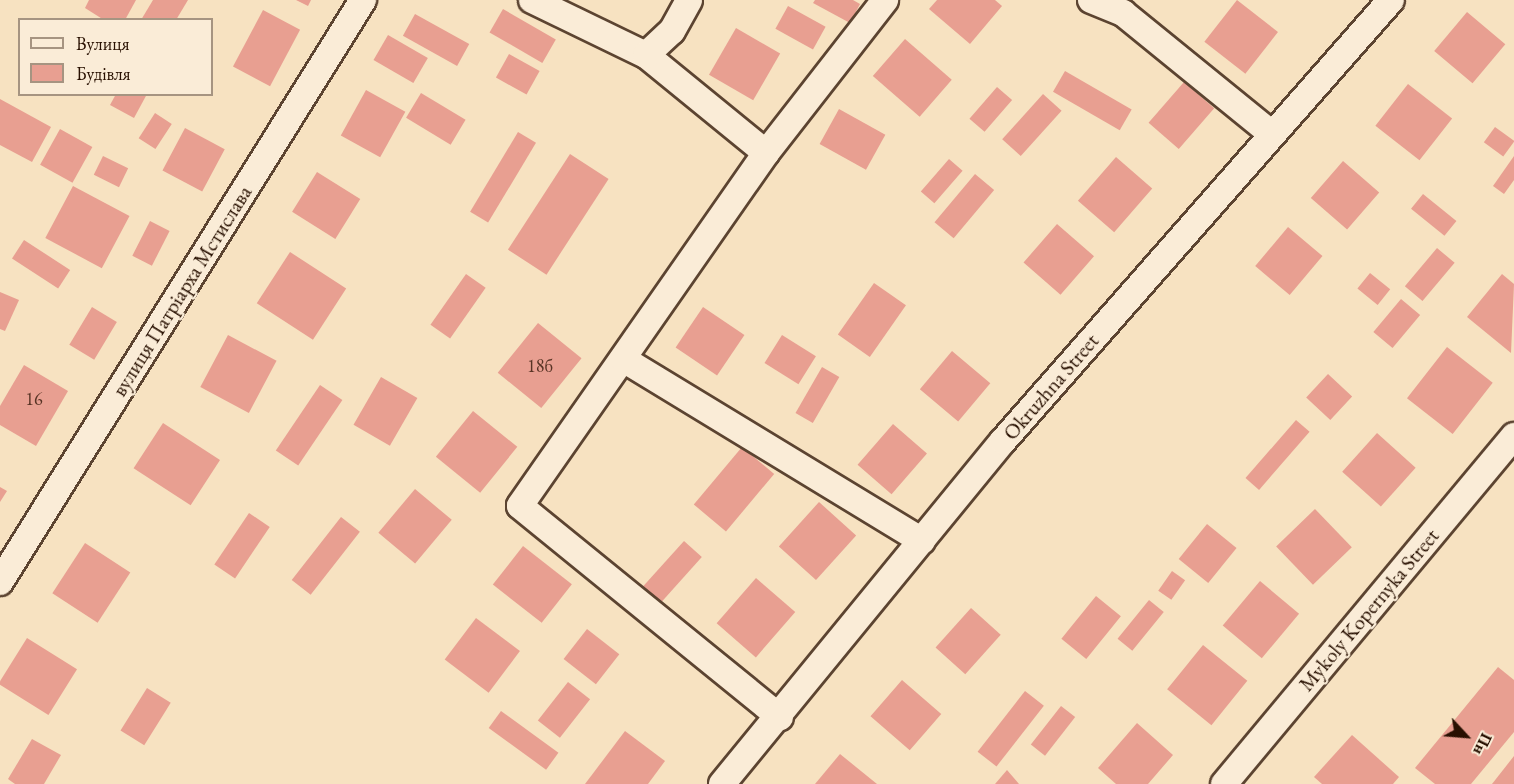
<!DOCTYPE html>
<html>
<head>
<meta charset="utf-8">
<style>
  body { margin:0 }
  #map { position:relative; width:1514px; height:784px; overflow:hidden; background:#f7e2c1; font-family:"EB Garamond",serif }
  div>[style] { position:absolute }
  [style*='--x'] { left:calc(var(--x)*1px); top:calc(var(--y)*1px); width:calc(var(--w)*1px); rotate:calc(var(--a)*1deg) }
  .building>* { inset:0; background:#e89f91; transform-origin:0 0 }
  .roads { filter:drop-shadow(2px 0 #5c4431) drop-shadow(-2px 0 #5c4431) drop-shadow(0 2px #5c4431) drop-shadow(0 -2px #5c4431) }
  .street>* { height:26px; margin:-13px; padding:0 13px; transform-origin:13px; border-radius:13px; background:#faecd7 }
  span { translate:-50% -50%; white-space:nowrap; text-align:center; line-height:1.15; -webkit-text-stroke:4.5px #faecd7; paint-order:stroke }
  .number-label { font-size:18px; color:#583425 }
  .number-label span { -webkit-text-stroke-width:0 }
  .street-label { font-size:21px; color:#281001 }
  .legend { position:absolute; left:18px; top:18px; width:195px; height:78px; box-sizing:border-box; background:#faecd7; border:2px solid #a69481; margin:0; padding:8px 10px; list-style:none; font-size:18px; color:#281001 }
  .legend li { display:flex; align-items:center; gap:12px; height:30px }
  .legend b { width:30px; border:2px solid #a69481 }
  .north { position:absolute; left:1436px; top:706px; width:60px; height:60px; -webkit-text-stroke:4px #faecd7; paint-order:stroke; rotate:116deg; font-size:16px; font-weight:700; line-height:24px; text-align:center; color:#281001 }
  .north::after { content:''; display:block; margin:auto; width:21px; height:27px; background:#281001; clip-path:polygon(50% 0,100% 100%,50% 72%,0 100%) }
</style>
</head>
<body>
<div id="map">
  <div class="building">
    <div style="clip-path:polygon(89px 0,136px 0,125px 20px,104px 20px,85px 8px)"></div>
    <div style="clip-path:polygon(153px 0,188px 0,176px 20px,141px 20px)"></div>
    <div style="clip-path:polygon(296px 0,311px 0,308px 6px)"></div>
    <div style="clip-path:polygon(815px 0,853px 0,860px 4px,850px 23px,813px 3px)"></div>
    <div style="clip-path:polygon(937px 0,995px 0,1002px 6px,970px 44px,929px 9px)"></div>
    <div style="left:1237px;top:0;width:52px;height:53px;rotate:38deg"></div>
    <div style="left:788px;top:6px;width:43px;height:26px;rotate:29deg"></div>
    <div style="left:503px;top:9px;width:61px;height:27px;rotate:30deg"></div>
    <div style="left:263px;top:10px;width:42px;height:64px;rotate:28deg"></div>
    <div style="left:1467px;top:12px;width:50px;height:51px;rotate:40deg"></div>
    <div style="left:415px;top:14px;width:62px;height:25px;rotate:29deg"></div>
    <div style="left:736px;top:28px;width:51px;height:54px;rotate:30deg"></div>
    <div style="left:388px;top:35px;width:46px;height:29px;rotate:30deg"></div>
    <div style="left:905px;top:39px;width:62px;height:49px;rotate:41deg"></div>
    <div style="left:509px;top:54px;width:35px;height:27px;rotate:29deg"></div>
    <div style="left:1065px;top:71px;width:77px;height:24px;rotate:30deg"></div>
    <div style="left:1184px;top:82px;width:40px;height:54px;rotate:41deg"></div>
    <div style="left:1408px;top:84px;width:56px;height:53px;rotate:38deg"></div>
    <div style="left:997px;top:87px;width:20px;height:42px;rotate:41deg"></div>
    <div style="left:366px;top:90px;width:45px;height:52px;rotate:29deg"></div>
    <div style="left:421px;top:93px;width:52px;height:29px;rotate:31deg"></div>
    <div style="clip-path:polygon(116px 94px,147px 94px,134px 118px,110px 105px)"></div>
    <div style="left:1043px;top:94px;width:25px;height:61px;rotate:42deg"></div>
    <div style="clip-path:polygon(0 99px,51px 127px,32px 162px,0 145px)"></div>
    <div style="left:839px;top:109px;width:53px;height:40px;rotate:29deg"></div>
    <div style="left:155px;top:113px;width:20px;height:30px;rotate:33deg"></div>
    <div style="left:1495px;top:127px;width:24px;height:19px;rotate:36deg"></div>
    <div style="left:185px;top:128px;width:45px;height:48px;rotate:28deg"></div>
    <div style="left:60px;top:129px;width:37px;height:41px;rotate:29deg"></div>
    <div style="left:518px;top:132px;width:21px;height:93px;rotate:31deg"></div>
    <div style="left:570px;top:154px;width:46px;height:114px;rotate:33deg"></div>
    <div style="left:103px;top:156px;width:28px;height:21px;rotate:26deg"></div>
    <div style="clip-path:polygon(1514px 156px,1514px 180px,1504px 194px,1493px 186px)"></div>
    <div style="left:1116px;top:157px;width:48px;height:58px;rotate:41deg"></div>
    <div style="left:949px;top:159px;width:18px;height:43px;rotate:41deg"></div>
    <div style="left:1343px;top:161px;width:48px;height:49px;rotate:41deg"></div>
    <div style="left:317px;top:172px;width:51px;height:47px;rotate:32deg"></div>
    <div style="left:975px;top:174px;width:25px;height:63px;rotate:40deg"></div>
    <div style="left:73px;top:186px;width:64px;height:59px;rotate:28deg"></div>
    <div style="left:1423px;top:194px;width:43px;height:19px;rotate:39deg"></div>
    <div style="left:150px;top:221px;width:22px;height:39px;rotate:27deg"></div>
    <div style="left:1057px;top:224px;width:49px;height:51px;rotate:41deg"></div>
    <div style="left:1288px;top:227px;width:45px;height:51px;rotate:40deg"></div>
    <div style="left:24px;top:240px;width:55px;height:22px;rotate:33deg"></div>
    <div style="left:1437px;top:248px;width:23px;height:50px;rotate:40deg"></div>
    <div style="left:290px;top:252px;width:67px;height:61px;rotate:33deg"></div>
    <div style="left:1370px;top:273px;width:26px;height:20px;rotate:39deg"></div>
    <div style="left:466px;top:274px;width:24px;height:62px;rotate:35deg"></div>
    <div style="clip-path:polygon(1502px 274px,1514px 284px,1511px 353px,1467px 317px)"></div>
    <div style="left:874px;top:283px;width:39px;height:63px;rotate:35deg"></div>
    <div style="clip-path:polygon(0 292px,19px 300px,5px 331px,0 329px)"></div>
    <div style="left:1401px;top:299px;width:25px;height:43px;rotate:40deg"></div>
    <div style="left:92px;top:307px;width:29px;height:44px;rotate:31deg"></div>
    <div style="left:703px;top:307px;width:50px;height:49px;rotate:34deg"></div>
    <div style="left:538px;top:323px;width:56px;height:64px;rotate:39deg"></div>
    <div style="left:228px;top:335px;width:55px;height:59px;rotate:28deg"></div>
    <div style="left:782px;top:335px;width:40px;height:33px;rotate:32deg"></div>
    <div style="left:1447px;top:347px;width:58px;height:65px;rotate:38deg"></div>
    <div style="left:952px;top:351px;width:50px;height:50px;rotate:40deg"></div>
    <div style="clip-path:polygon(24px 365px,68px 391px,36px 446px,0 425px,0 406px)"></div>
    <div style="left:822px;top:367px;width:20px;height:53px;rotate:30deg"></div>
    <div style="left:1328px;top:374px;width:33px;height:32px;rotate:43deg"></div>
    <div style="left:381px;top:377px;width:42px;height:55px;rotate:30deg"></div>
    <div style="left:320px;top:385px;width:27px;height:79px;rotate:34deg"></div>
    <div style="left:473px;top:411px;width:57px;height:59px;rotate:39deg"></div>
    <div style="left:1296px;top:420px;width:18px;height:77px;rotate:41deg"></div>
    <div style="left:163px;top:423px;width:68px;height:54px;rotate:33deg"></div>
    <div style="left:893px;top:424px;width:45px;height:54px;rotate:41deg"></div>
    <div style="left:1377px;top:433px;width:52px;height:52px;rotate:42deg"></div>
    <div style="left:742px;top:447px;width:42px;height:75px;rotate:40deg"></div>
    <div style="clip-path:polygon(0 487px,7px 491px,0 502px)"></div>
    <div style="left:415px;top:489px;width:48px;height:57px;rotate:40deg"></div>
    <div style="left:819px;top:502px;width:50px;height:60px;rotate:42deg"></div>
    <div style="left:1315px;top:509px;width:53px;height:54px;rotate:46deg"></div>
    <div style="left:249px;top:513px;width:25px;height:62px;rotate:34deg"></div>
    <div style="left:341px;top:517px;width:24px;height:80px;rotate:38deg"></div>
    <div style="left:1207px;top:524px;width:38px;height:45px;rotate:39deg"></div>
    <div style="left:684px;top:541px;width:24px;height:62px;rotate:42deg"></div>
    <div style="left:85px;top:543px;width:54px;height:60px;rotate:33deg"></div>
    <div style="left:523px;top:546px;width:62px;height:49px;rotate:38deg"></div>
    <div style="left:1172px;top:571px;width:16px;height:24px;rotate:35deg"></div>
    <div style="left:756px;top:578px;width:52px;height:60px;rotate:41deg"></div>
    <div style="left:1260px;top:581px;width:51px;height:58px;rotate:40deg"></div>
    <div style="left:1096px;top:596px;width:32px;height:55px;rotate:39deg"></div>
    <div style="left:1149px;top:600px;width:19px;height:50px;rotate:39deg"></div>
    <div style="left:971px;top:608px;width:40px;height:53px;rotate:42deg"></div>
    <div style="left:476px;top:618px;width:55px;height:52px;rotate:37deg"></div>
    <div style="left:587px;top:629px;width:41px;height:38px;rotate:38deg"></div>
    <div style="left:27px;top:638px;width:59px;height:54px;rotate:32deg"></div>
    <div style="left:1203px;top:645px;width:57px;height:57px;rotate:39deg"></div>
    <div style="clip-path:polygon(1498px 667px,1514px 680px,1514px 732px,1471px 784px,1435px 784px,1415px 768px)"></div>
    <div style="left:902px;top:680px;width:52px;height:48px;rotate:41deg"></div>
    <div style="left:568px;top:682px;width:28px;height:49px;rotate:38deg"></div>
    <div style="left:147px;top:688px;width:28px;height:50px;rotate:32deg"></div>
    <div style="left:1025px;top:691px;width:24px;height:77px;rotate:38deg"></div>
    <div style="left:1061px;top:706px;width:18px;height:49px;rotate:38deg"></div>
    <div style="left:501px;top:711px;width:71px;height:21px;rotate:36deg"></div>
    <div style="clip-path:polygon(1137px 723px,1173px 755px,1148px 784px,1116px 784px,1098px 768px)"></div>
    <div style="clip-path:polygon(625px 731px,665px 761px,648px 784px,585px 784px)"></div>
    <div style="clip-path:polygon(1352px 735px,1399px 777px,1393px 784px,1322px 784px,1314px 777px)"></div>
    <div style="clip-path:polygon(32px 739px,61px 755px,44px 784px,15px 784px,8px 779px)"></div>
    <div style="clip-path:polygon(840px 754px,877px 784px,815px 784px)"></div>
    <div style="clip-path:polygon(1514px 756px,1514px 784px,1492px 784px)"></div>
    <div style="clip-path:polygon(1007px 770px,1019px 784px,995px 784px)"></div>
  </div>
  <div class="roads">
    <div class="street">
      <div style="--x:532;--y:0;--w:127;--a:25.8"></div>
      <div style="--x:646;--y:55;--w:155;--a:39.2"></div>
      <div style="--x:766;--y:153;--w:194;--a:-52.1"></div>
      <div style="--x:1091;--y:0;--w:35;--a:22"></div>
      <div style="--x:1123;--y:13;--w:192;--a:39.1"></div>
      <div style="--x:646;--y:55;--w:35;--a:-43"></div>
      <div style="--x:672;--y:31;--w:35;--a:-61"></div>
      <div style="--x:766;--y:153;--w:430;--a:124.9"></div>
      <div style="--x:520;--y:506;--w:335;--a:39.1"></div>
      <div style="--x:623;--y:359;--w:350;--a:31.3"></div>
      <div style="--x:0;--y:582;--w:686;--a:-58.05"></div>
      <div style="--x:722;--y:784;--w:443;--a:-50.7"></div>
      <div style="--x:1003;--y:441;--w:587;--a:-48.66"></div>
      <div style="--x:1224;--y:784;--w:453;--a:-50.2"></div>
    </div>
  </div>
  <div class="number-label">
    <span style="left:540px;top:366px">18б</span>
    <span style="left:34px;top:399px">16</span>
  </div>
  <div class="street-label">
    <span style="left:182px;top:291px;rotate:-58deg">вулиця Патріарха Мстислава</span>
    <span style="left:1051px;top:387px;rotate:-49deg">Okruzhna Street</span>
    <span style="left:1369px;top:610px;rotate:-50deg">Mykoly Kopernyka Street</span>
  </div>
  <ul class="legend">
  <li><b style="height:8px;background:#faecd7"></b>Вулиця</li>
  <li><b style="height:16px;background:#e89f91"></b>Будівля</li>
  </ul>
  <div class="north">Пн</div>
</div>
</body>
</html>
